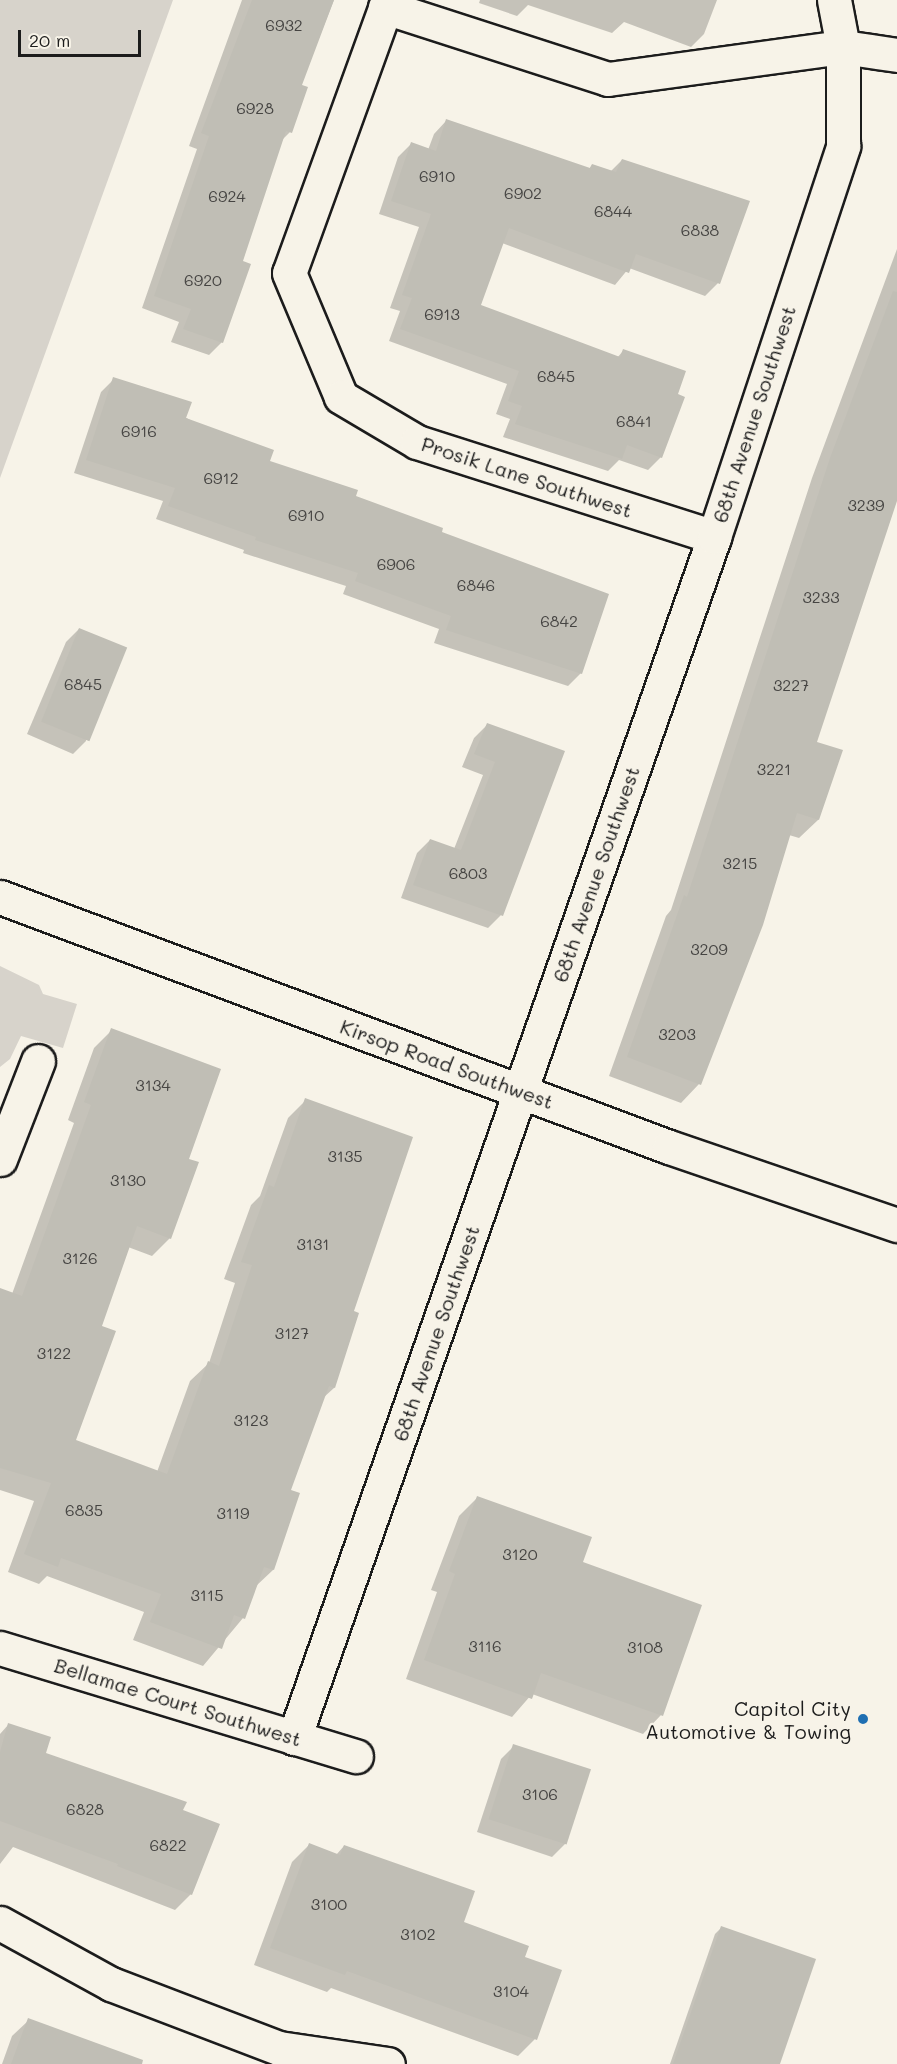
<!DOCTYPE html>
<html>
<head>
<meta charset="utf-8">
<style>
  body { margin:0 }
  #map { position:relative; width:897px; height:2064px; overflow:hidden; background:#f7f3e8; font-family:Mali,sans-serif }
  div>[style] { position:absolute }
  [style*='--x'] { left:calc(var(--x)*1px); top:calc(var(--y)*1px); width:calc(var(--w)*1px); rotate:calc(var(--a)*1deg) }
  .green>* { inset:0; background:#d7d3cb }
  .shadow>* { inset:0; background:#0003 }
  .building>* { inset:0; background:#c0beb5; transform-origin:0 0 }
  .roads { filter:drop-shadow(2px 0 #1c1c1c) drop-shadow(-2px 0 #1c1c1c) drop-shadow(0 2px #1c1c1c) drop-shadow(0 -2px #1c1c1c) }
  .minor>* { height:33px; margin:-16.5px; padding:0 16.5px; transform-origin:16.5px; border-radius:16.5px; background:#f7f3e8 }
  .tertiary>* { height:33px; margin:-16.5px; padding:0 16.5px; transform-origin:16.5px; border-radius:16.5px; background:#f7f3e8 }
  .dots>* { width:16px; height:16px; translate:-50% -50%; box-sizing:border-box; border:3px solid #f7f3e8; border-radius:50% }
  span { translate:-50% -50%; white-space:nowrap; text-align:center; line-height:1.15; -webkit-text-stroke:4.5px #f7f3e8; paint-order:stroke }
  .number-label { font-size:16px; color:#454442 }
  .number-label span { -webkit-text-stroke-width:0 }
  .street-label { font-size:20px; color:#1c1c1c }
  .poi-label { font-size:20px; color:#1c1c1c }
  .right { translate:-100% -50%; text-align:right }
  .scale { position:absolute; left:18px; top:30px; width:123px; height:27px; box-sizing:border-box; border:3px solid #1c1c1c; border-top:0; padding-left:8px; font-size:18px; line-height:21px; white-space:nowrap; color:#1c1c1c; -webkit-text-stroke:4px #f7f3e8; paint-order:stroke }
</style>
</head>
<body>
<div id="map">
  <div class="green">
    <div style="clip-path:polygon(0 0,173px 0,0 478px)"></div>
    <div style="clip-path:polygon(0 966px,39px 985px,43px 994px,77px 1004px,63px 1048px,21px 1036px,10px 1059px,0 1067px)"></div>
  </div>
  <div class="shadow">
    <div style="clip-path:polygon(242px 0,334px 0,300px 86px,290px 132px,281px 141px,242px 262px,222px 342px,209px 355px,171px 342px,179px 322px,142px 308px,197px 149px,189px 146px)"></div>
    <div style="clip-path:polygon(480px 0,717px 0,704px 34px,691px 47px,624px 22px,612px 33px,528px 5px,517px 16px,479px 3px)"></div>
    <div style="clip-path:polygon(446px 121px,589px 169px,592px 165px,610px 172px,622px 160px,718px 283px,705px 296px,629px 268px,615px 285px,502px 243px,479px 306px,617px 358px,623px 351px,676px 395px,661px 457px,648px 470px,619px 460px,608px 471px,503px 437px,510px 419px,496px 414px,507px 384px,389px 341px,400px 311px,390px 308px,419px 227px,379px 214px,398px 157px,411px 144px,428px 150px,434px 134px)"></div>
    <div style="clip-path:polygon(897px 249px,897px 496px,816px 742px,818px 820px,799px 838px,789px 835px,699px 1084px,681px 1103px,609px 1076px,666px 916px,671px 910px,812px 478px)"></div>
    <div style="clip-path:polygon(114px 379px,268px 462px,440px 533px,581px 673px,568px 686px,434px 643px,439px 629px,343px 594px,346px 586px,243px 553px,244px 550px,156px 519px,163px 501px,74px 473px,101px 392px)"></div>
    <div style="clip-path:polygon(79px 629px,86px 741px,73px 754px,27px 734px,66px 642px)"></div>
    <div style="clip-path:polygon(487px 725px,563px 752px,501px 915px,488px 928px,401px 898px,417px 853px,430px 840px,454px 849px,483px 775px,462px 767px,474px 738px)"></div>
    <div style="clip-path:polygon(112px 1030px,187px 1159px,170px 1238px,152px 1256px,128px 1247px,100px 1327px,74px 1441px,157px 1472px,190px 1381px,209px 1363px,235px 1283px,224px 1279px,251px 1205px,260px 1196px,288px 1118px,306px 1100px,352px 1312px,358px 1314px,334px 1388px,323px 1398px,289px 1491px,273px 1570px,255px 1587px,243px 1618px,203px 1666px,133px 1640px,144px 1612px,47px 1576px,39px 1584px,8px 1572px,34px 1501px,0 1490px,0 1294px,12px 1294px,74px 1123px,68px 1120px,94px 1048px)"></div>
    <div style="clip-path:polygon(478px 1497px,581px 1562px,661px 1715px,643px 1734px,532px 1694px,512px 1717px,406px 1679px,437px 1592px,431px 1590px,459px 1516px)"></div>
    <div style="clip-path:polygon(8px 1725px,44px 1754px,181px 1811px,191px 1894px,175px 1910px,13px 1847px,0 1864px,0 1734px)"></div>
    <div style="clip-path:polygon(514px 1746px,589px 1771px,565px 1844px,552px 1857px,477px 1832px,501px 1759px)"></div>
    <div style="clip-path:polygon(309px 1845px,336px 1855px,344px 1846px,462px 1923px,523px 1958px,535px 2039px,518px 2056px,331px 1988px,327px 1992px,254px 1965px,292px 1862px)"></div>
    <div style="clip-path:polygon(722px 1927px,778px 2064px,670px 2064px,715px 1934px)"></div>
    <div style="clip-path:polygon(29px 2020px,85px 2064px,2px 2064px,12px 2036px)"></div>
  </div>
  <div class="building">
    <div style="clip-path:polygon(252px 0,334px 0,302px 85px,308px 87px,292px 133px,286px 131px,243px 261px,251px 264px,223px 343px,183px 329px,191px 309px,154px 296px,209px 136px,201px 133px)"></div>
    <div style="clip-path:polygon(446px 119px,590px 168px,592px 164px,616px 172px,622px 159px,750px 201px,720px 284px,636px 254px,629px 273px,509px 228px,481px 305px,620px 357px,623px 349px,686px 371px,678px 394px,685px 397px,662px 458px,627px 445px,622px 459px,515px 424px,522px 406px,508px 401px,519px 371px,400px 329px,412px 298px,402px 295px,431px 214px,391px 201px,411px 142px,436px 151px)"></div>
    <div style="clip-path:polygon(893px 291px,897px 292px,897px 501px,817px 742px,843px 750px,819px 820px,797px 813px,763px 925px,701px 1085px,627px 1057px,684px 895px,687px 897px,830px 458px)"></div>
    <div style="clip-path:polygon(113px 377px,192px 402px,186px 418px,274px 450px,270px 461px,358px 490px,356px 496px,443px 528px,442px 532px,609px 594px,582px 674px,446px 630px,451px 616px,355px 581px,358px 573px,255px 540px,256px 537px,168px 506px,175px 488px,86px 460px)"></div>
    <div style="left:79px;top:628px;width:52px;height:101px;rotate:22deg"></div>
    <div style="clip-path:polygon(487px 723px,565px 751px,503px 916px,413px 885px,430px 839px,461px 850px,495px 762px,474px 754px)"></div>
    <div style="clip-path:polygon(111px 1028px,221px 1069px,189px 1159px,199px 1162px,171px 1239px,137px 1226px,102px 1326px,116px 1331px,76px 1440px,167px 1474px,208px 1361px,219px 1366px,252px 1265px,241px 1262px,269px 1185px,274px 1187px,305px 1098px,413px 1137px,354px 1311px,359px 1313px,335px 1388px,329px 1386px,291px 1490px,300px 1493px,274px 1570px,264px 1567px,245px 1619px,234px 1615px,222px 1649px,150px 1622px,161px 1594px,61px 1558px,58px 1567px,24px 1554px,51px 1483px,0 1468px,0 1288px,22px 1296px,91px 1105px,84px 1102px)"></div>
    <div style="clip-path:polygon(477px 1496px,592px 1537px,583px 1562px,702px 1605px,663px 1716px,541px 1673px,532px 1699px,424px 1660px,455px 1574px,449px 1571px)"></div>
    <div style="clip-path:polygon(8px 1723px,51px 1737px,46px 1753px,187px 1802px,183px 1810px,220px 1824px,192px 1895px,117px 1866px,118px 1864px,0 1821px,0 1752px)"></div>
    <div style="left:513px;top:1744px;width:82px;height:79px;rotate:18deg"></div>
    <div style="clip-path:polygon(309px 1843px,340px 1855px,344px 1845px,475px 1891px,464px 1922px,529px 1946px,525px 1957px,562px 1970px,537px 2040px,347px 1971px,345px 1975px,270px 1948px)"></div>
    <div style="clip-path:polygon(721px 1926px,816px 1959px,780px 2064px,673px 2064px)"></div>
    <div style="clip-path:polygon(28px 2018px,143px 2060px,142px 2064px,11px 2064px)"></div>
  </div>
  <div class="roads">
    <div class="minor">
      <div style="--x:388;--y:0;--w:290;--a:109.9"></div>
      <div style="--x:289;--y:273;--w:134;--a:67.2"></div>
      <div style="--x:341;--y:397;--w:88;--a:30.6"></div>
      <div style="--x:417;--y:442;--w:312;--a:17.7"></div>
      <div style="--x:385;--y:7;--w:234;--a:17.9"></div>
      <div style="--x:608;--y:79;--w:237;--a:-7.8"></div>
      <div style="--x:843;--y:47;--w:55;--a:8.4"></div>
      <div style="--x:0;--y:1159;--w:105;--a:-68.8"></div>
      <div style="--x:0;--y:1648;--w:372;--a:16.9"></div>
      <div style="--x:294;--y:1738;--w:1272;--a:-70.72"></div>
      <div style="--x:714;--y:537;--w:412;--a:-71.7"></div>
      <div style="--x:843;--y:146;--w:99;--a:-90"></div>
      <div style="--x:843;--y:47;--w:48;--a:-100.8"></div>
      <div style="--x:0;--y:1923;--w:127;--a:28.8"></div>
      <div style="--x:111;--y:1984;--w:180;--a:20.9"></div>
      <div style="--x:279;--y:2048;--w:110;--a:8.4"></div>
    </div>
    <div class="tertiary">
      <div style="--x:0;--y:897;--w:714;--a:20.49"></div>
      <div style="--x:669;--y:1147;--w:241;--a:18.9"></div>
    </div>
  </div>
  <div class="dots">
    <div style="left:863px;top:1719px;background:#1f6fb2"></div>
  </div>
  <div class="number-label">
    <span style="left:284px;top:25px">6932</span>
    <span style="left:255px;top:108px">6928</span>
    <span style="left:437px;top:176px">6910</span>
    <span style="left:523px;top:193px">6902</span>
    <span style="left:227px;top:196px">6924</span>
    <span style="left:613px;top:211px">6844</span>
    <span style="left:700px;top:230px">6838</span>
    <span style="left:203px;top:280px">6920</span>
    <span style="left:442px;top:314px">6913</span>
    <span style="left:556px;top:376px">6845</span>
    <span style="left:634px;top:421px">6841</span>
    <span style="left:139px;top:431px">6916</span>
    <span style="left:221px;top:478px">6912</span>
    <span style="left:866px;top:505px">3239</span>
    <span style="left:306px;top:515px">6910</span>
    <span style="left:396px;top:564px">6906</span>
    <span style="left:476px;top:585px">6846</span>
    <span style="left:821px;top:597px">3233</span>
    <span style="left:559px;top:621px">6842</span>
    <span style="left:83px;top:684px">6845</span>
    <span style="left:791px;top:685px">3227</span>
    <span style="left:774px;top:769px">3221</span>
    <span style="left:740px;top:863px">3215</span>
    <span style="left:468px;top:873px">6803</span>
    <span style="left:709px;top:949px">3209</span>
    <span style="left:677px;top:1034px">3203</span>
    <span style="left:153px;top:1085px">3134</span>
    <span style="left:345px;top:1156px">3135</span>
    <span style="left:128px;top:1180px">3130</span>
    <span style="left:313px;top:1244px">3131</span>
    <span style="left:80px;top:1258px">3126</span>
    <span style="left:292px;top:1333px">3127</span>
    <span style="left:54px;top:1353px">3122</span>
    <span style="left:251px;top:1420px">3123</span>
    <span style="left:84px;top:1510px">6835</span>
    <span style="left:233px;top:1513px">3119</span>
    <span style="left:520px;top:1554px">3120</span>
    <span style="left:207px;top:1595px">3115</span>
    <span style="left:485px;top:1646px">3116</span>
    <span style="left:645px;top:1647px">3108</span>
    <span style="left:540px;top:1794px">3106</span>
    <span style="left:85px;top:1809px">6828</span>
    <span style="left:168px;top:1845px">6822</span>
    <span style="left:329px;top:1904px">3100</span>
    <span style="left:418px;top:1934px">3102</span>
    <span style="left:511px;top:1991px">3104</span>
  </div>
  <div class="street-label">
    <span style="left:754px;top:414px;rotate:-72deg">68th Avenue Southwest</span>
    <span style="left:527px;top:477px;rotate:18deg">Prosik Lane Southwest</span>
    <span style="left:596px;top:874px;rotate:-71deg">68th Avenue Southwest</span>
    <span style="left:447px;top:1064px;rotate:20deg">Kirsop Road Southwest</span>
    <span style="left:436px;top:1333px;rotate:-71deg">68th Avenue Southwest</span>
    <span style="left:178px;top:1702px;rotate:17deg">Bellamae Court Southwest</span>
  </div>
  <div class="poi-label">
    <span class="right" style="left:851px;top:1720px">Capitol City<br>Automotive &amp; Towing</span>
  </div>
  <div class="scale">20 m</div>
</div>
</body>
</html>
